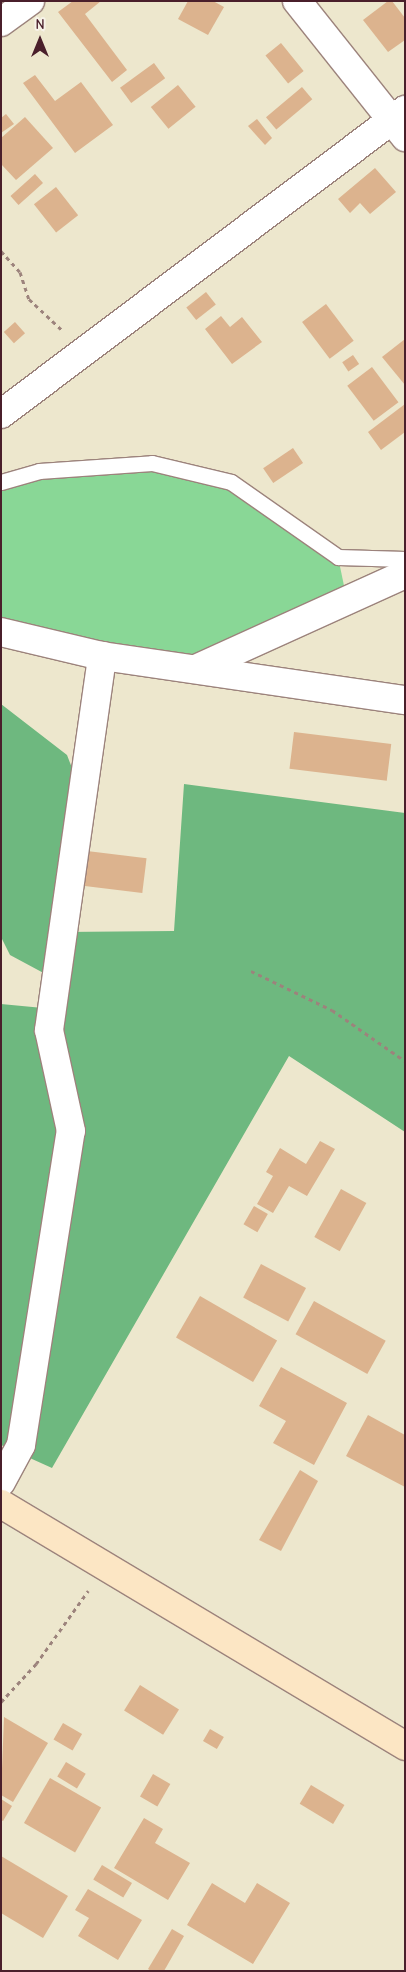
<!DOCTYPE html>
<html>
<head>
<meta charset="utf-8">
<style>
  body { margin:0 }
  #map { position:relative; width:406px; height:1972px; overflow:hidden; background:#ede7cd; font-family:"Comic Neue",sans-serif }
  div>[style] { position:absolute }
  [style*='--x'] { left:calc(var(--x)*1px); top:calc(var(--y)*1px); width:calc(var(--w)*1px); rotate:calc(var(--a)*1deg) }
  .green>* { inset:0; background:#89d796 }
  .forest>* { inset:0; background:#6eb87f }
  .building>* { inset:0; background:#dcb38e; transform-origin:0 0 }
  .path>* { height:3px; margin-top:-1.5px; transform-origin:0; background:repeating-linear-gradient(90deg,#9c837c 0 4px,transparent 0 8px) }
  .roads { filter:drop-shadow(1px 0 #9c837c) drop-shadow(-1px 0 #9c837c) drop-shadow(0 1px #9c837c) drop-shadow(0 -1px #9c837c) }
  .service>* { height:15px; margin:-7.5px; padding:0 7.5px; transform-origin:7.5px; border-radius:7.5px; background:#fff }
  .minor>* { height:28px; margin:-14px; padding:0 14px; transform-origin:14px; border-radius:14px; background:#fff }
  .secondary>* { height:28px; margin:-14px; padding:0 14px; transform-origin:14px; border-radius:14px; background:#fce6c4 }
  span { translate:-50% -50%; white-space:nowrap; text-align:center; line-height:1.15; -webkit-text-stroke:5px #f7f3e8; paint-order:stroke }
  .frame { position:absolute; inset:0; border:2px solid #4a1f2b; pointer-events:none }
  .north { position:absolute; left:15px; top:15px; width:50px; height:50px; -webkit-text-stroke:4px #f7f3e8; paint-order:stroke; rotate:0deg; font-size:14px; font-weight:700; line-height:20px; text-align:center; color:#4a1f2b }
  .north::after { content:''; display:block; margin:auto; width:18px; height:22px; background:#4a1f2b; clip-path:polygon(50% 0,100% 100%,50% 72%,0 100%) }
</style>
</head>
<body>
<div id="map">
  <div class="green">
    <div style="clip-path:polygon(152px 463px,231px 482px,338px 557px,347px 600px,198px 668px,1px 632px,1px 482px)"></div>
  </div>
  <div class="forest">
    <div style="clip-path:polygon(1px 704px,67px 755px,82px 794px,63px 932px,174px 931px,184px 784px,405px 813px,405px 1132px,289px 1056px,52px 1468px,1px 1445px,1px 1004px,43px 1008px,51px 977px,10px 955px,1px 937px)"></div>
  </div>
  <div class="building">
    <div style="clip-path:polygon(73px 1px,101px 1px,85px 14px,127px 70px,112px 82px,58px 12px)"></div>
    <div style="clip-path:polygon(188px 1px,213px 1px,224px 7px,208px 35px,178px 19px)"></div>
    <div style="clip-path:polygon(388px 1px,392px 1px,405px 18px,405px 40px,388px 52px,363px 20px)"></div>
    <div style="left:281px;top:43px;width:36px;height:20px;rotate:51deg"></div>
    <div style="left:154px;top:63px;width:19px;height:42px;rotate:54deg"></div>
    <div style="clip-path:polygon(35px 75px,55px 101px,81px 82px,113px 125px,75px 153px,23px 83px)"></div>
    <div style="left:178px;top:85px;width:28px;height:35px;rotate:51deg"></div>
    <div style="left:302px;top:87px;width:16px;height:47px;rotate:50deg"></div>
    <div style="clip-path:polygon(6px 114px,14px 124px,1px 133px,1px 118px)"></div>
    <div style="clip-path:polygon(25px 117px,53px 148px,16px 180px,1px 164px,1px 138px)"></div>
    <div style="clip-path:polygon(257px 119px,272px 138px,265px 145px,248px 126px)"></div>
    <div style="clip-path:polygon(375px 168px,396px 192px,370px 214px,360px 203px,350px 213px,338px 199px)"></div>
    <div style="left:35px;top:174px;width:12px;height:33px;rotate:48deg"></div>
    <div style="left:56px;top:187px;width:36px;height:28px;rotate:52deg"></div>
    <div style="left:206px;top:292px;width:16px;height:25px;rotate:52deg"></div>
    <div style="left:326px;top:304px;width:46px;height:30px;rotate:53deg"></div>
    <div style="clip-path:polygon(221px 316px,230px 327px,242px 317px,262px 342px,232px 364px,205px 329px)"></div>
    <div style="left:15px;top:322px;width:15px;height:15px;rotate:48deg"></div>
    <div style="clip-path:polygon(405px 339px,405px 385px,382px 357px)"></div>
    <div style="left:353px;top:355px;width:11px;height:13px;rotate:56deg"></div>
    <div style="left:372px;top:367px;width:44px;height:31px;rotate:53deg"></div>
    <div style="clip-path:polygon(405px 404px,405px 432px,381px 450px,368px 432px)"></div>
    <div style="left:293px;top:448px;width:18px;height:36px;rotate:56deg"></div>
    <div style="left:294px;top:732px;width:98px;height:37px;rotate:7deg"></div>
    <div style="left:87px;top:851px;width:60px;height:35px;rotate:7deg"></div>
    <div style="clip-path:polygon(320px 1141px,335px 1149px,307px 1196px,289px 1186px,273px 1213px,257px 1204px,273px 1176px,266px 1172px,280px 1148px,306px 1164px)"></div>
    <div style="left:341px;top:1189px;width:29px;height:55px;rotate:29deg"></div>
    <div style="left:254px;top:1206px;width:16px;height:21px;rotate:30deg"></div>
    <div style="left:261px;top:1264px;width:51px;height:38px;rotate:28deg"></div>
    <div style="left:200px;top:1296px;width:89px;height:48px;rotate:30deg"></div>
    <div style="left:314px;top:1301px;width:82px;height:38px;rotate:29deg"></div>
    <div style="clip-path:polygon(281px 1367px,347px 1403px,314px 1465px,273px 1443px,286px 1421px,259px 1406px)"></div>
    <div style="clip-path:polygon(368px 1415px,405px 1435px,405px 1487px,346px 1456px)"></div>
    <div style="clip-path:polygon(300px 1470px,318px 1481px,281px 1551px,259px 1540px)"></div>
    <div style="left:140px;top:1685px;width:46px;height:30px;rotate:32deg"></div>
    <div style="clip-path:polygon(4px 1717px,48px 1743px,13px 1802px,1px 1795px)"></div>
    <div style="left:63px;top:1723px;width:22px;height:19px;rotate:30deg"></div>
    <div style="left:210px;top:1729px;width:16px;height:14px;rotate:30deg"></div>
    <div style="left:66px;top:1762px;width:23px;height:17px;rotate:31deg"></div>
    <div style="left:153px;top:1774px;width:20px;height:26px;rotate:30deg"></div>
    <div style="left:50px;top:1778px;width:59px;height:52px;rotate:30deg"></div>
    <div style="left:311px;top:1785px;width:39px;height:22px;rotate:31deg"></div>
    <div style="clip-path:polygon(1px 1799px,12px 1806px,3px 1821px,1px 1820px)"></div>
    <div style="clip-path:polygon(144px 1818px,163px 1829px,155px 1843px,190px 1863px,168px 1900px,114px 1868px)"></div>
    <div style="clip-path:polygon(1px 1856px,68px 1896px,43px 1938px,1px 1913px)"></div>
    <div style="left:102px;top:1865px;width:35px;height:17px;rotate:31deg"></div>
    <div style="clip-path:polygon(212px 1883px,245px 1903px,257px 1883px,290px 1903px,253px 1964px,187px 1925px)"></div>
    <div style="clip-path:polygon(88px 1889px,142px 1920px,118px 1960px,78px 1936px,89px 1918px,75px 1910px)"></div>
    <div style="clip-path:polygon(172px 1929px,184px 1936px,164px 1971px,151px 1971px,148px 1969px)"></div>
  </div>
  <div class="path">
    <div style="--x:1;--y:251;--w:28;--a:48"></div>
    <div style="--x:20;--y:272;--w:28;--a:72"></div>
    <div style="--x:29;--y:299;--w:45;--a:43.2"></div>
    <div style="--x:251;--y:971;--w:90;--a:25.7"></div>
    <div style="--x:332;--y:1010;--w:89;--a:34.9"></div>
    <div style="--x:1;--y:1702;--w:52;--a:-47.4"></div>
    <div style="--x:36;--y:1664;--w:90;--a:-54.5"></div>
  </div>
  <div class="roads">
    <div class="service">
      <div style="--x:1;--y:482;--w:40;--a:-16"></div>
      <div style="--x:39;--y:471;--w:113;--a:-4"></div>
      <div style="--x:152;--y:463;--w:81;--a:13.5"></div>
      <div style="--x:231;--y:482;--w:131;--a:35"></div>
      <div style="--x:338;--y:557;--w:67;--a:1.7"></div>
    </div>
    <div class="minor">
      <div style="--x:297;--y:1;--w:174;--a:51.5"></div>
      <div style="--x:1;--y:22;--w:36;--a:-36"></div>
      <div style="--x:1;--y:414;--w:506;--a:-36.96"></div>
      <div style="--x:1;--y:632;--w:104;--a:13.4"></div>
      <div style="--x:102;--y:656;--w:306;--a:8.3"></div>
      <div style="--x:198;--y:668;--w:227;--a:-24.4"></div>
      <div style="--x:1;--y:1482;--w:42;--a:-61.6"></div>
      <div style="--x:21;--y:1445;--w:318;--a:-81"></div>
      <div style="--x:71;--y:1131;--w:103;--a:-102.3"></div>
      <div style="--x:49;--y:1030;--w:378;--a:-81.9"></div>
    </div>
    <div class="secondary">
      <div style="--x:1;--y:1504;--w:471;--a:30.9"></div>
    </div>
  </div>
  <div class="frame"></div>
  <div class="north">N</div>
</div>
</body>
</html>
